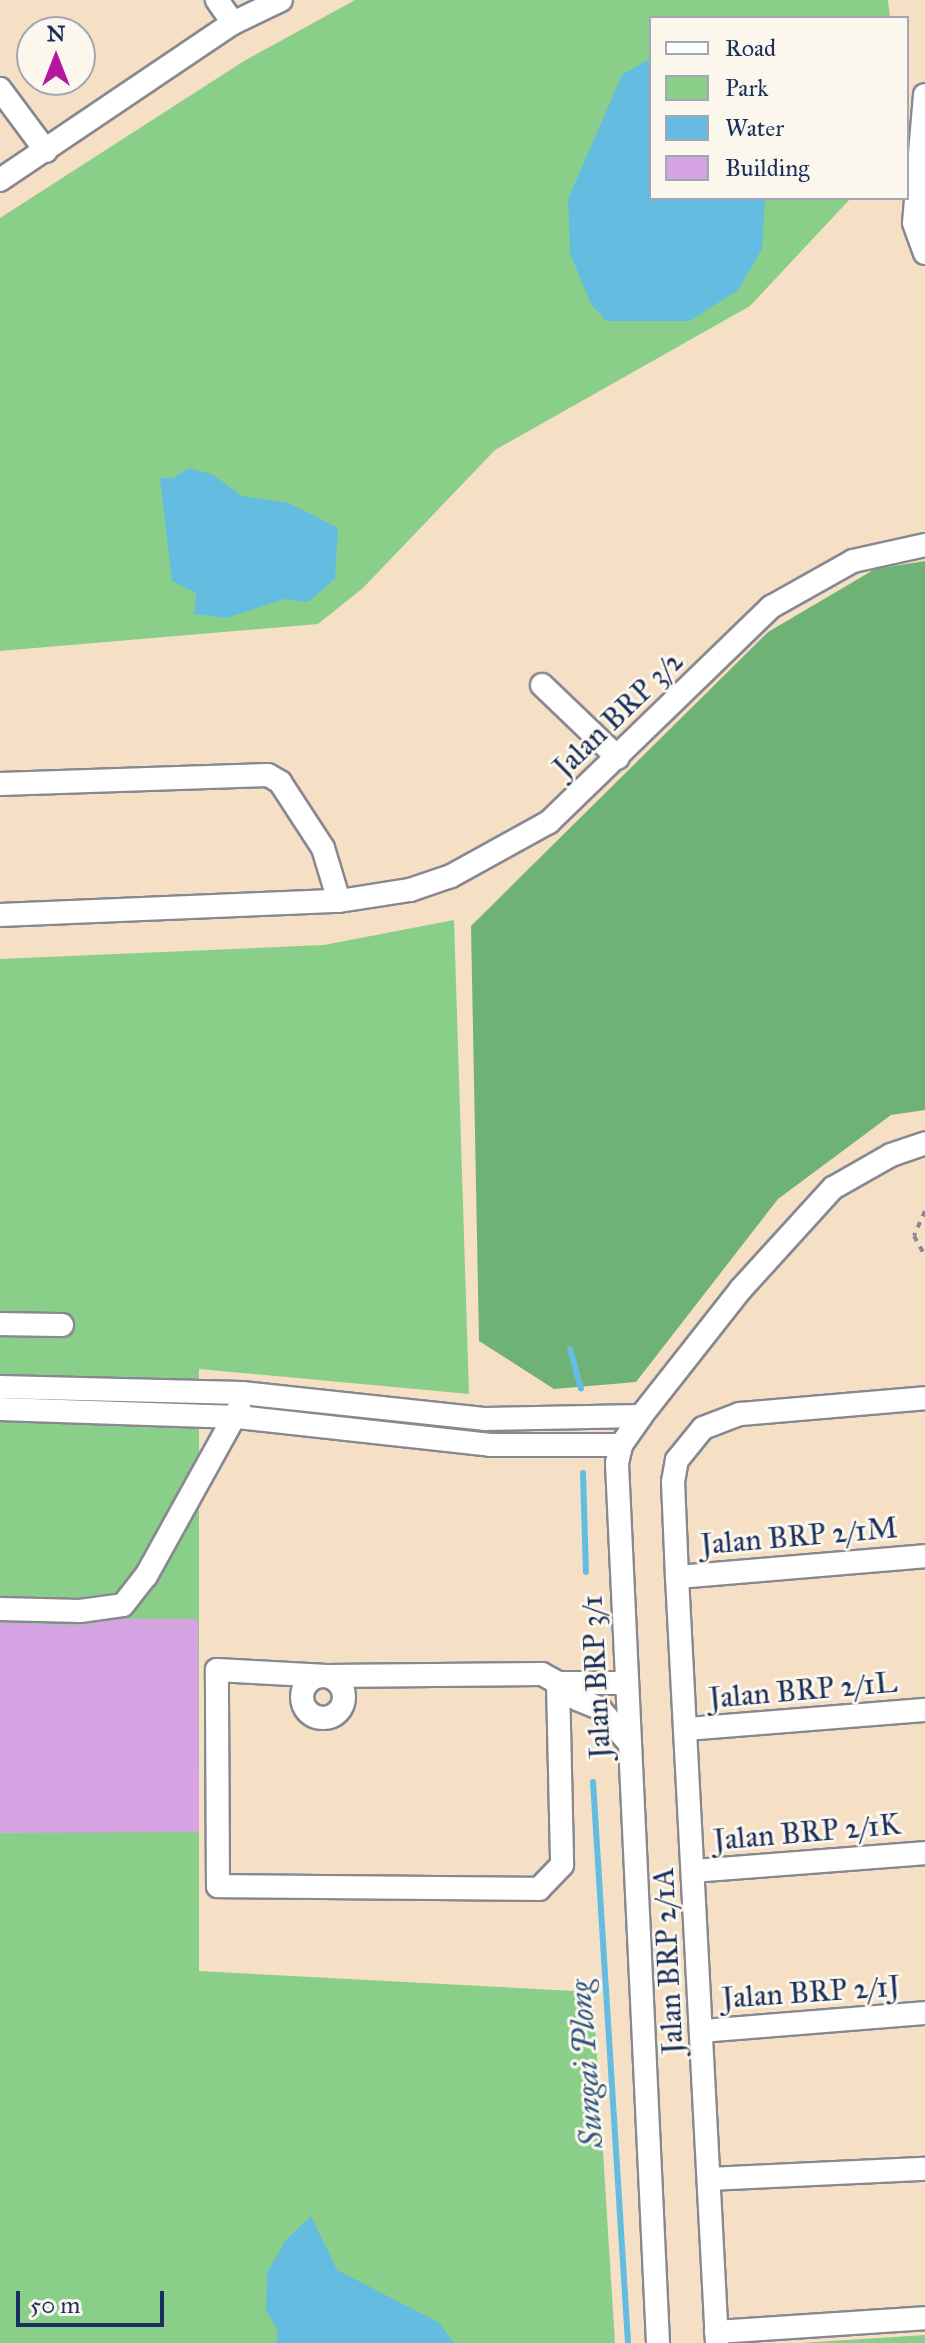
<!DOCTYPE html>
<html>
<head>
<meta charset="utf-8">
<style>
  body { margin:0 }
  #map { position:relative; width:925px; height:2343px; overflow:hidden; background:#f5e0c5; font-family:"IM FELL Great Primer",serif }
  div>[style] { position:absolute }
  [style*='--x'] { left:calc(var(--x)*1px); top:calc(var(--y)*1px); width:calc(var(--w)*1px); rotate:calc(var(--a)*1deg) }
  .green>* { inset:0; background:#8acf89 }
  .forest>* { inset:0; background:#6fb275 }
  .water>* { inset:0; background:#64bce1 }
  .stream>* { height:6px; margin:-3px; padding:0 3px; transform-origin:3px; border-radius:3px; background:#64bce1 }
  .building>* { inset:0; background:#d7a4e3 }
  .path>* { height:4px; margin-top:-2px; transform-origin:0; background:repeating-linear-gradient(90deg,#888892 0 6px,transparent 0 12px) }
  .roads { filter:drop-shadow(2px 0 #888892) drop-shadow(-2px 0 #888892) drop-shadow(0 2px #888892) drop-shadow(0 -2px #888892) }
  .minor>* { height:22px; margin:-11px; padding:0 11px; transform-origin:11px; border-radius:11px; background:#fff }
  .minor>.ring { margin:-11px; padding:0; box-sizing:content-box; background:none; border:22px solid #fff; border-radius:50% }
  span { translate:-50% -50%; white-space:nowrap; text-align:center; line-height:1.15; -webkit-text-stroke:6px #fbf7ec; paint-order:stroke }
  .street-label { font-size:30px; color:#1b2f5e }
  .water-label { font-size:32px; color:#315985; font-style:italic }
  .legend { position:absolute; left:649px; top:16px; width:260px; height:184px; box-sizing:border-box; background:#fbf7ec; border:2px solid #a1a7b3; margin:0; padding:10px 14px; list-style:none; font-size:24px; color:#1b2f5e }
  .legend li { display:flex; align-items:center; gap:16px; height:40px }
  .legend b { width:40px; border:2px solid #a1a7b3 }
  .north { position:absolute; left:16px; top:16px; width:80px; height:80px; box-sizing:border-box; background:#fbf7ec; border:2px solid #a1a7b3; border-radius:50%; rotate:0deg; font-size:22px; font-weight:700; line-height:32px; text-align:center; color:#1b2f5e }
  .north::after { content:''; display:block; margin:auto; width:28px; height:36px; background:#b5179e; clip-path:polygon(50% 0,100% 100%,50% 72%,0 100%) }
  .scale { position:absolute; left:16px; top:2291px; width:148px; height:36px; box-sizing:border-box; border:4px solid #1b2f5e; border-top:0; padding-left:10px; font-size:24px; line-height:28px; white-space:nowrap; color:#1b2f5e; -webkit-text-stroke:6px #fbf7ec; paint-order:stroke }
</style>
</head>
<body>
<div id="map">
  <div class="green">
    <div style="clip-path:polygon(355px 0,888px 0,890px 18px,651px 18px,651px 198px,851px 198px,750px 306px,495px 450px,363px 588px,318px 624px,0 651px,0 218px,244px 61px)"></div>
    <div style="clip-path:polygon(454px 920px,469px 1394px,199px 1369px,199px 1971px,593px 1992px,615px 2343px,0 2343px,0 959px,324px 945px)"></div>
    <div style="clip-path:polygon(925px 2335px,925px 2343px,800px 2343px)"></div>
  </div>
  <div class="forest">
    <div style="clip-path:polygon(925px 561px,925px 1110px,891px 1115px,778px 1199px,636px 1382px,554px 1389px,479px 1341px,471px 926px,768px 632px,875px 569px)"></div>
  </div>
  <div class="water">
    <div style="clip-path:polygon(651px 58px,651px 198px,765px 198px,762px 249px,738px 290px,690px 321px,606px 321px,591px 304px,570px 253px,568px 199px,622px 75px)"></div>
    <div style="clip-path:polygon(189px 468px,212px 474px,242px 496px,289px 503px,338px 528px,335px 579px,308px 602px,284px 599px,227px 618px,194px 614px,196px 593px,172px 581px,160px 478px,173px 478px)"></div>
    <div style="clip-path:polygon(311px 2216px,337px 2270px,438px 2322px,454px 2343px,276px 2343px,278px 2331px,266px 2310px,267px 2273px,285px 2241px)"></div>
  </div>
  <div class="stream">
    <div style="--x:570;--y:1349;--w:41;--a:74.6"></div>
    <div style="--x:583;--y:1473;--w:99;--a:88.3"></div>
    <div style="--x:593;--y:1782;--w:562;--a:86.43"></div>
  </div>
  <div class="building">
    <div style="clip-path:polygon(122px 1619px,198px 1619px,199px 1832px,0 1833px,0 1623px,80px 1625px)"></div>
  </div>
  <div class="path">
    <div style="--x:925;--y:1211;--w:27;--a:114"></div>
    <div style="--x:914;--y:1236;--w:23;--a:61"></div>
  </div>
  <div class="roads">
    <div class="minor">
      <div style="--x:217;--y:0;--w:28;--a:55"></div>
      <div style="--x:0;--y:89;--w:77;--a:53.4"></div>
      <div style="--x:925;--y:95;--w:128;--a:94.9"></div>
      <div style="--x:914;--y:223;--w:32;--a:70"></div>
      <div style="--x:0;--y:180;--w:281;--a:-34"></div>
      <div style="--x:233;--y:23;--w:53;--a:-25.6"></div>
      <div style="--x:542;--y:685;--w:105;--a:43.8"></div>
      <div style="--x:0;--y:784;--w:268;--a:-1.9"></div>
      <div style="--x:268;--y:775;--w:14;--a:30"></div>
      <div style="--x:280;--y:782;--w:79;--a:56.9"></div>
      <div style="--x:323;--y:848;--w:55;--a:73.2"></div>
      <div style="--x:0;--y:915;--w:339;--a:-2.4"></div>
      <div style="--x:339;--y:901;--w:72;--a:-8.8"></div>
      <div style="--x:410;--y:890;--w:43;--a:-18.9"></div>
      <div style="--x:451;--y:876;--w:112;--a:-28.9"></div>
      <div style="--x:549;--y:822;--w:309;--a:-44.1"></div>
      <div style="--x:771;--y:607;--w:94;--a:-29.3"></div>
      <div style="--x:853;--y:561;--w:74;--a:-12.5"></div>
      <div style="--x:0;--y:1324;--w:62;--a:0.9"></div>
      <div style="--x:0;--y:1387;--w:242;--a:1.4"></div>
      <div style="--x:242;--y:1393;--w:243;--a:6.1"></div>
      <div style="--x:484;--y:1419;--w:157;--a:-1.1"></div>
      <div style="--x:0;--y:1409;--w:238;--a:1.9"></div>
      <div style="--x:238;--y:1417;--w:254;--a:6.3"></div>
      <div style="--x:490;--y:1445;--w:131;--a:0"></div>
      <div style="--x:677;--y:1577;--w:249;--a:-4.8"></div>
      <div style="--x:0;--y:1609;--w:80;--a:1.4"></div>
      <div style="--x:80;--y:1611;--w:43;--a:-7.9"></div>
      <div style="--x:123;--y:1605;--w:37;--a:-52"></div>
      <div style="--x:146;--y:1576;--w:192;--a:-61"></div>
      <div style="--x:217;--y:1670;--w:110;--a:3.1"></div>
      <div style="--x:327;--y:1676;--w:215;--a:-0.5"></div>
      <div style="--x:542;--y:1674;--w:18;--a:29"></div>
      <div style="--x:558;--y:1683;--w:182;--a:88.7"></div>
      <div style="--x:562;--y:1865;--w:33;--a:134"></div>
      <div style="--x:539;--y:1889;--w:321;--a:-179.5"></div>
      <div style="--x:218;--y:1886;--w:216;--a:-90.3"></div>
      <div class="ring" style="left:302px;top:1676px;width:20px;height:20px"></div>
      <div style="--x:558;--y:1683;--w:68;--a:0"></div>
      <div style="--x:577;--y:1699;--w:24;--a:22"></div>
      <div style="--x:599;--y:1708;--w:45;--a:49.5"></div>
      <div style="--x:687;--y:1729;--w:239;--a:-4.6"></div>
      <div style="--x:693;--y:1871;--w:233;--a:-4.4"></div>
      <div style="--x:702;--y:2031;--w:224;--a:-4.6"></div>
      <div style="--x:709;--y:2179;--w:216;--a:-2.7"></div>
      <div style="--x:716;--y:2332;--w:209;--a:-3.8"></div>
      <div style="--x:658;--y:2343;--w:881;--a:-92.67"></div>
      <div style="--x:617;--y:1463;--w:18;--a:-77"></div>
      <div style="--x:621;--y:1445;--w:35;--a:-55"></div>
      <div style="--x:641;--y:1416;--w:162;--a:-51.8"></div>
      <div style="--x:741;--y:1289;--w:137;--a:-47.7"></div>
      <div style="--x:833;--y:1188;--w:67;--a:-29.6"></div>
      <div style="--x:891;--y:1155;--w:36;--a:-19"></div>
      <div style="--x:717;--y:2343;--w:767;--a:-92.99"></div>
      <div style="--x:677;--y:1577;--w:95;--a:-92.4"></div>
      <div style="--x:673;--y:1482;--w:22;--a:-80"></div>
      <div style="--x:677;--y:1460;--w:41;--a:-50.9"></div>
      <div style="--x:703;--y:1428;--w:40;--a:-21"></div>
      <div style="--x:740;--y:1414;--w:186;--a:-4.9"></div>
    </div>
  </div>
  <div class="street-label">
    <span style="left:618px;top:714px;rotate:-44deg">Jalan BRP 3/2</span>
    <span style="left:799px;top:1536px;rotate:-5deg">Jalan BRP 2/1M</span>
    <span style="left:596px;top:1677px;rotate:-93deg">Jalan BRP 3/1</span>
    <span style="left:803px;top:1690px;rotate:-5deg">Jalan BRP 2/1L</span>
    <span style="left:807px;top:1832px;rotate:-5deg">Jalan BRP 2/1K</span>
    <span style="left:668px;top:1961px;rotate:-93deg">Jalan BRP 2/1A</span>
    <span style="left:811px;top:1992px;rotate:-4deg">Jalan BRP 2/1J</span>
  </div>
  <div class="water-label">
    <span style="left:587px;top:2064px;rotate:-94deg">Sungai Plong</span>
  </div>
  <ul class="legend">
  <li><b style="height:10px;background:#fff"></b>Road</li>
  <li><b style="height:22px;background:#8acf89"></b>Park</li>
  <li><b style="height:22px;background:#64bce1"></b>Water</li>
  <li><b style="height:22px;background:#d7a4e3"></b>Building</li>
  </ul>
  <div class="north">N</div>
  <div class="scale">50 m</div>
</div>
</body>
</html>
